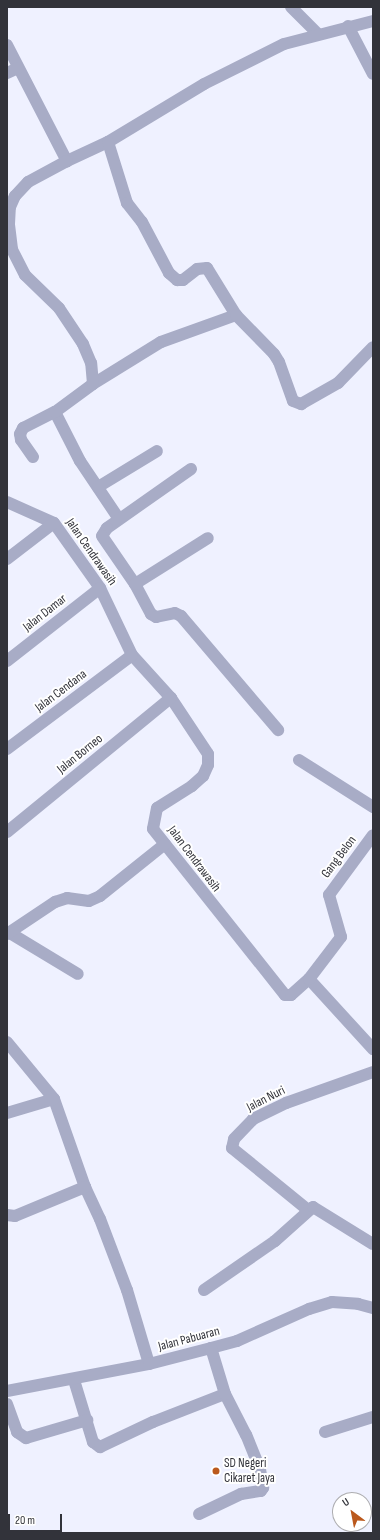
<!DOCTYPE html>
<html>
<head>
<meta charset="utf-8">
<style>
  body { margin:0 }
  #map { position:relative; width:380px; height:1540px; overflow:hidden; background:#eff1ff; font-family:"Sofia Sans Condensed",sans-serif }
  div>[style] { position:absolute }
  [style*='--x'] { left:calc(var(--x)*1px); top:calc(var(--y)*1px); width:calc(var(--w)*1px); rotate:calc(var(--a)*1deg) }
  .minor>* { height:12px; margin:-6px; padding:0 6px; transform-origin:6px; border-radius:6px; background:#a8acc6 }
  .dots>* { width:11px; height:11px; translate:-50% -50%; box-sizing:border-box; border:2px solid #fff; border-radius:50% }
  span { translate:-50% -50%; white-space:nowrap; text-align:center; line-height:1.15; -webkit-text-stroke:4px #fff; paint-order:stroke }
  .street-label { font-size:13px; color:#32333a }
  .poi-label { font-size:13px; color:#32333a }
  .left { translate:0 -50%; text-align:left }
  .frame { position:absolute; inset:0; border:8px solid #32333a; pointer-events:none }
  .north { position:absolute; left:332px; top:1492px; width:40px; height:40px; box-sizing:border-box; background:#fff; border:1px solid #adadb0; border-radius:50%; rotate:328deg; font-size:11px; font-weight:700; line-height:16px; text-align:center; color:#32333a }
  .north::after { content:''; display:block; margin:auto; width:14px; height:18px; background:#bb591d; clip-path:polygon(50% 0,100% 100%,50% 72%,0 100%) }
  .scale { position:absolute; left:8px; top:1514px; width:54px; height:18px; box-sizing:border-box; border:2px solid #32333a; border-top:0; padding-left:5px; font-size:12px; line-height:14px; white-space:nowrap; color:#32333a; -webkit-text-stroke:3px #fff; paint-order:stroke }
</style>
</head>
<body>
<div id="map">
  <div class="minor">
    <div style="--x:291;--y:7;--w:38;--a:45"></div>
    <div style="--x:348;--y:26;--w:54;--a:62.5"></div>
    <div style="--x:7;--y:45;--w:131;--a:62.7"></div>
    <div style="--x:67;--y:161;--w:45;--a:-24.9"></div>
    <div style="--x:108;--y:142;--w:112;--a:-31.1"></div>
    <div style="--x:204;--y:84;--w:89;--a:-26.6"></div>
    <div style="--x:284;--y:44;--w:92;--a:-14.5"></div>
    <div style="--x:7;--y:73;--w:12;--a:-24"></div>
    <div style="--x:108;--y:142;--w:64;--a:72.7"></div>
    <div style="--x:127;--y:203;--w:24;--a:52"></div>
    <div style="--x:142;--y:222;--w:58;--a:62.1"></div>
    <div style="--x:169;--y:273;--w:11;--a:41"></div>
    <div style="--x:177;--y:280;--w:6;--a:0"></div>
    <div style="--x:183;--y:280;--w:18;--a:-38"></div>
    <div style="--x:197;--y:269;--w:10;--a:-6"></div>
    <div style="--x:207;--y:268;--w:55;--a:58.3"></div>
    <div style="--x:93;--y:384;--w:80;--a:-31.7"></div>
    <div style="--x:161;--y:342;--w:80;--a:-19.8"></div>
    <div style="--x:236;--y:315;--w:54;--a:45.7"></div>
    <div style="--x:274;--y:354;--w:9;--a:58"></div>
    <div style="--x:279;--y:362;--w:41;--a:70.3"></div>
    <div style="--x:293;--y:401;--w:9;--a:21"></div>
    <div style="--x:301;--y:404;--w:43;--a:-29.6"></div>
    <div style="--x:338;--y:383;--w:50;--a:-45.8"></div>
    <div style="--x:55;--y:412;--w:55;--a:63"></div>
    <div style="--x:80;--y:461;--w:70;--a:56.1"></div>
    <div style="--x:33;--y:457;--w:21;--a:-125"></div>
    <div style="--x:21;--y:440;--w:6;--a:-99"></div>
    <div style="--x:20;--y:434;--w:7;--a:-63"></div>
    <div style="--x:23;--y:428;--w:36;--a:-27"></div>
    <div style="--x:55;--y:412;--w:47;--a:-36.4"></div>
    <div style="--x:93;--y:384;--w:21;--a:-95"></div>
    <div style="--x:91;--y:363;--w:21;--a:-113"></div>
    <div style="--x:83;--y:344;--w:43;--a:-123.7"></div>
    <div style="--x:59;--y:308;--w:47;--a:-135.9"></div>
    <div style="--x:25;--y:275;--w:29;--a:-117"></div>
    <div style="--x:12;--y:249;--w:25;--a:-97"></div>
    <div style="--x:9;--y:224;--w:17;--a:-87"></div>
    <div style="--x:10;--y:207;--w:12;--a:-66"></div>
    <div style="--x:15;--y:196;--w:19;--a:-47"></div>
    <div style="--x:28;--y:182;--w:44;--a:-28.3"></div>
    <div style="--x:191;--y:469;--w:103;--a:144.9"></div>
    <div style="--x:107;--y:528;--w:9;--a:122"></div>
    <div style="--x:102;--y:536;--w:58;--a:55.5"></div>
    <div style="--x:135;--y:584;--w:34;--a:62"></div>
    <div style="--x:151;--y:614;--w:6;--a:31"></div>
    <div style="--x:156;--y:617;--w:19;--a:-12"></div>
    <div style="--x:175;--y:613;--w:7;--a:27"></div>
    <div style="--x:181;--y:616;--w:150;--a:49.6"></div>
    <div style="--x:98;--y:487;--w:69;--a:-31.4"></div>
    <div style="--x:7;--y:502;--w:51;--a:24.1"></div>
    <div style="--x:54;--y:523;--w:80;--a:54.7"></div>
    <div style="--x:100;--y:588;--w:74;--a:64.5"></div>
    <div style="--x:132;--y:655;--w:58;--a:47.8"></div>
    <div style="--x:171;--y:698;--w:67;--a:56.5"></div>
    <div style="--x:208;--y:754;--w:11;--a:90"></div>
    <div style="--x:208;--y:765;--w:12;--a:114"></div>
    <div style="--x:203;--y:776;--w:15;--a:138"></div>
    <div style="--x:192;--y:786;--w:41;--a:147.8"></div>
    <div style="--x:157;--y:808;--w:21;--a:101"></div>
    <div style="--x:153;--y:829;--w:212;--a:51.5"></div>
    <div style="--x:285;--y:995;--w:6;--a:0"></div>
    <div style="--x:291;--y:995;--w:24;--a:-42"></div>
    <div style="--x:309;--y:979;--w:95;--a:47.6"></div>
    <div style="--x:7;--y:559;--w:59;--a:-37.5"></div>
    <div style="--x:135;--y:584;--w:86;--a:-32.2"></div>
    <div style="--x:7;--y:661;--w:118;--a:-38.1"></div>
    <div style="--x:7;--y:749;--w:156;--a:-36.9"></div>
    <div style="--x:299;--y:760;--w:88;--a:32.4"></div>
    <div style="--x:7;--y:832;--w:212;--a:-39.3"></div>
    <div style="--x:10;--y:933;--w:79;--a:31.1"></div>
    <div style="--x:7;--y:934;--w:58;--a:-33.7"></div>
    <div style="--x:55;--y:902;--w:13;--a:-18"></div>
    <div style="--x:67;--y:898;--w:22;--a:8"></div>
    <div style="--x:89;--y:901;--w:12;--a:-24"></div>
    <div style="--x:100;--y:896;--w:83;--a:-38.7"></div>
    <div style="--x:309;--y:979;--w:53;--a:-52.7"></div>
    <div style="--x:341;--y:937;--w:44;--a:-105.9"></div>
    <div style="--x:329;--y:895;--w:74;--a:-53.7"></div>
    <div style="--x:7;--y:1042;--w:74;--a:50.5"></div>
    <div style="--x:54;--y:1099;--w:93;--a:70.6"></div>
    <div style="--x:85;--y:1187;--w:35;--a:65"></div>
    <div style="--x:100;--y:1219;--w:76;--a:69.2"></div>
    <div style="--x:127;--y:1290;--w:77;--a:73.4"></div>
    <div style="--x:7;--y:1113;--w:49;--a:-16.6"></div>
    <div style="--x:308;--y:1210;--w:98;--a:-140.8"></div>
    <div style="--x:232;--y:1148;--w:9;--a:-77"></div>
    <div style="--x:234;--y:1139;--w:28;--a:-46"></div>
    <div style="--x:253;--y:1119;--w:37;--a:-26"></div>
    <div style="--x:286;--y:1103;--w:92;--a:-19.6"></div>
    <div style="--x:7;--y:1215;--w:8;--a:7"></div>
    <div style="--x:15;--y:1216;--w:76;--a:-22.5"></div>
    <div style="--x:204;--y:1290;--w:86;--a:-34.6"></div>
    <div style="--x:275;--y:1241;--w:51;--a:-41.8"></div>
    <div style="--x:313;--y:1207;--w:70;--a:31.7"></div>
    <div style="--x:74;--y:1380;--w:65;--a:73"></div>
    <div style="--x:93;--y:1442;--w:9;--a:36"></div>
    <div style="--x:100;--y:1447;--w:59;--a:-25.3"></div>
    <div style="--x:153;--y:1422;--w:77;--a:-21.3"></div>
    <div style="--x:7;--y:1391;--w:145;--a:-10.8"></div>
    <div style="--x:149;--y:1364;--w:64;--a:-14.5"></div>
    <div style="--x:211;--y:1348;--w:27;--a:-15"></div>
    <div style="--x:237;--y:1341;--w:79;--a:-24"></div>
    <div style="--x:309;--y:1309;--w:24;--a:-17"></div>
    <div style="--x:332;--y:1302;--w:26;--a:4"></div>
    <div style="--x:358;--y:1304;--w:16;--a:15"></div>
    <div style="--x:7;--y:1404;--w:30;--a:70"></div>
    <div style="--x:17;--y:1432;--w:11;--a:34"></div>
    <div style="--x:26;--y:1438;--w:64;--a:-16.4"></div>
    <div style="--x:325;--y:1432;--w:50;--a:-17.4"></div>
    <div style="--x:199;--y:1514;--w:47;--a:-25.5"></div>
    <div style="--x:241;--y:1494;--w:20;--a:-9"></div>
    <div style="--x:261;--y:1491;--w:4;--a:-56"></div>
    <div style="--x:263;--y:1488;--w:19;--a:-99"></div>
    <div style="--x:260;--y:1469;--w:37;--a:-112"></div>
    <div style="--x:246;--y:1435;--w:46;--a:-117.1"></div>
    <div style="--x:225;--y:1394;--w:48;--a:-106.9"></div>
  </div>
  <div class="dots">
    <div style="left:216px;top:1471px;background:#bb591d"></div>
  </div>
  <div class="street-label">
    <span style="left:91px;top:552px;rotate:55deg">Jalan Cendrawasih</span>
    <span style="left:45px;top:613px;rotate:-38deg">Jalan Damar</span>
    <span style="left:61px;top:691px;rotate:-37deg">Jalan Cendana</span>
    <span style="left:80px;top:754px;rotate:-39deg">Jalan Borneo</span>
    <span style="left:339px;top:857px;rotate:-53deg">Gang Belon</span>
    <span style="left:194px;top:859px;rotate:53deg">Jalan Cendrawasih</span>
    <span style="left:266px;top:1099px;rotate:-27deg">Jalan Nuri</span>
    <span style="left:189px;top:1339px;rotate:-15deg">Jalan Pabuaran</span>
  </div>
  <div class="poi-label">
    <span class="left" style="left:224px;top:1471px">SD Negeri<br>Cikaret Jaya</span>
  </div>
  <div class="frame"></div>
  <div class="north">U</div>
  <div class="scale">20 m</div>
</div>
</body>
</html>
